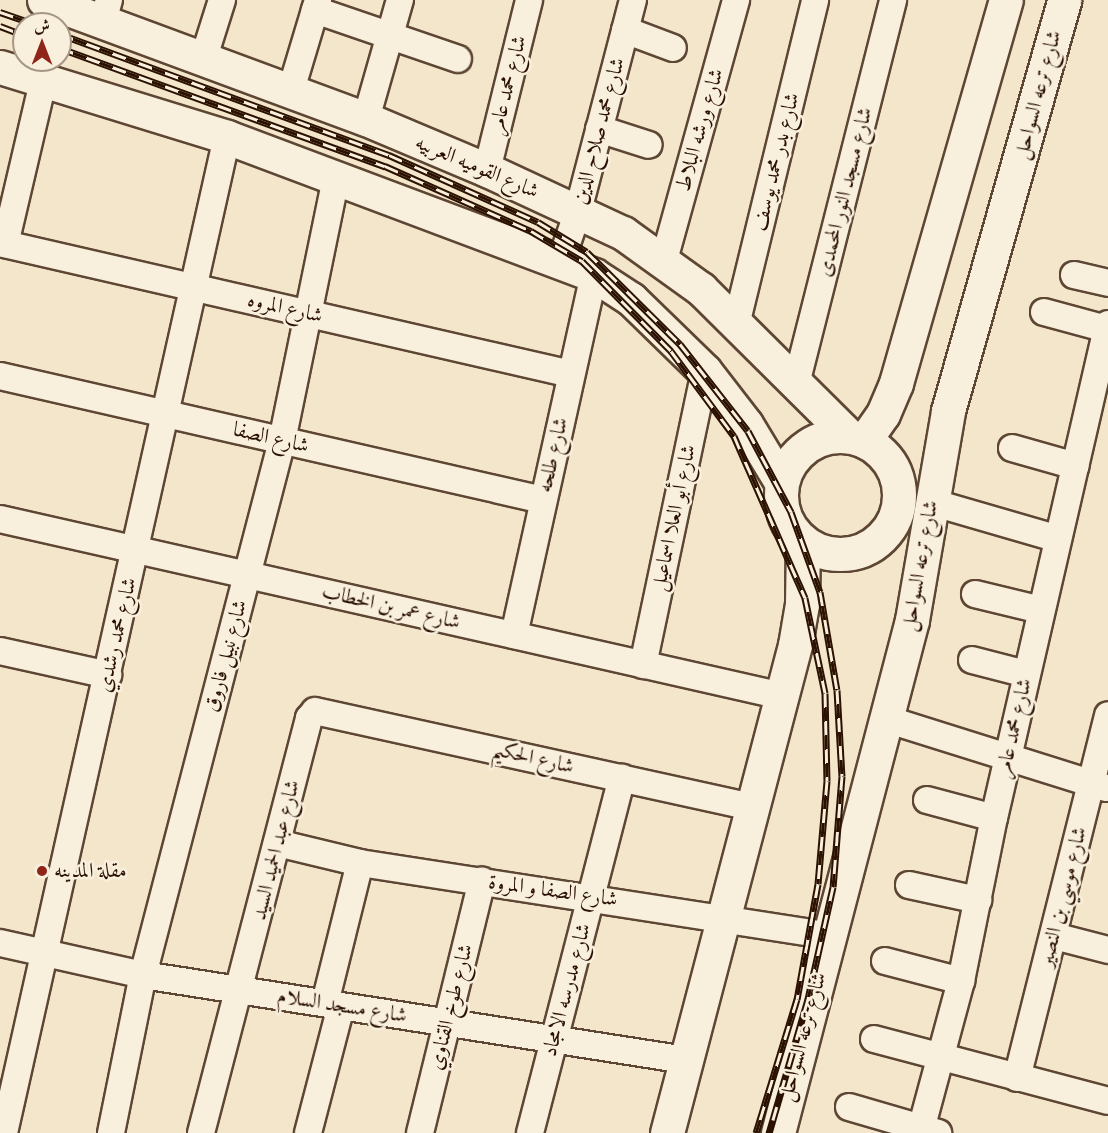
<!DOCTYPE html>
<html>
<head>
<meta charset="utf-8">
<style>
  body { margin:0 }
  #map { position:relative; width:1108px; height:1133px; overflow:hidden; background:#f4e6cb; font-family:"IM FELL DW Pica",Amiri,serif }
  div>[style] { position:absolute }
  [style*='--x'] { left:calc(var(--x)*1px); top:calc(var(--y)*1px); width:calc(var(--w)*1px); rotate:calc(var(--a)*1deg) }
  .roads { filter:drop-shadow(2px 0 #5d4633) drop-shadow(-2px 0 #5d4633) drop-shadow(0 2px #5d4633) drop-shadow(0 -2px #5d4633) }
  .street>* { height:26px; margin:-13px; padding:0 13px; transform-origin:13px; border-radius:13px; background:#f8efdd }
  .secondary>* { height:33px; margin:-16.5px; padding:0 16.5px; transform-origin:16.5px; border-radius:16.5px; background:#f8efdd }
  .secondary>.ring { margin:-16.5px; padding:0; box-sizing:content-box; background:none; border:33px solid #f8efdd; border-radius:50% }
  .rail>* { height:7px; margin-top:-3.5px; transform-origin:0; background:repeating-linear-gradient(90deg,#f8efdd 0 14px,#2b1100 0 28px); box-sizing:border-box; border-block:2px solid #2b1100 }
  .dots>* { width:16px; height:16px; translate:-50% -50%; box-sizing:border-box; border:3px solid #f8efdd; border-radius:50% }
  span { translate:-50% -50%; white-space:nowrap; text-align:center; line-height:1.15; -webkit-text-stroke:5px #f8efdd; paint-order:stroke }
  .street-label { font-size:21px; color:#2b1100 }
  .poi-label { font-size:21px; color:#2b1100 }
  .left { translate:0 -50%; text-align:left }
  .north { position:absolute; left:12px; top:12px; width:60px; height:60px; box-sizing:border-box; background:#f8efdd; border:2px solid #a69685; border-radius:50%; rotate:0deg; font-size:16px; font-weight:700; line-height:24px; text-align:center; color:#2b1100 }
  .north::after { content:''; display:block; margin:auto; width:21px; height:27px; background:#8f2418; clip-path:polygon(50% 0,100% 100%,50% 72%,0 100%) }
</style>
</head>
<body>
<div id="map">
  <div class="roads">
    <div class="street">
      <div style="--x:315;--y:10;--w:151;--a:18.9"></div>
      <div style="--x:103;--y:22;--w:23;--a:-75"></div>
      <div style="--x:625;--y:30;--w:51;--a:20.6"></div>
      <div style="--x:204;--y:57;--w:60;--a:-72.5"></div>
      <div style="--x:291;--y:90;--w:94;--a:-73.3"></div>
      <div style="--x:366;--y:119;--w:124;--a:-74.1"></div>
      <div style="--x:599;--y:129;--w:52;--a:17.7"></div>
      <div style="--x:487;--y:170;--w:175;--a:-76.1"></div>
      <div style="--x:0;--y:243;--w:586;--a:12.92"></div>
      <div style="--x:5;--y:244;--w:166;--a:-76.8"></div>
      <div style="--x:664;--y:260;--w:270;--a:-74.5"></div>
      <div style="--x:561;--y:261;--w:53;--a:-71.2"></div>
      <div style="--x:578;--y:211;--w:218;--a:-75.4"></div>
      <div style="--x:1074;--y:275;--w:35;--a:13"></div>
      <div style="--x:1044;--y:312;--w:65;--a:15.1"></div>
      <div style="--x:736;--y:325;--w:334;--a:-76.3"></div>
      <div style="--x:0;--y:376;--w:557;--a:12.86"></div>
      <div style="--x:796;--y:384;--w:396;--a:-75.8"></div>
      <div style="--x:1012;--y:448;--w:66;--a:15.9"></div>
      <div style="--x:931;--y:502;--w:132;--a:16.2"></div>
      <div style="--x:0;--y:519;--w:802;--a:12.75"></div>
      <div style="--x:975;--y:594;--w:68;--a:13.6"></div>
      <div style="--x:514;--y:635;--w:369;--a:-77.5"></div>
      <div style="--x:0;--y:651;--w:111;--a:12.5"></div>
      <div style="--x:972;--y:660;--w:56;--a:14.5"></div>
      <div style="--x:643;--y:665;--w:300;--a:-78.1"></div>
      <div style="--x:886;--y:719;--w:231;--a:17.4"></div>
      <div style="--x:927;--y:800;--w:69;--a:15"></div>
      <div style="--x:277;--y:843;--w:85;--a:13.5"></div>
      <div style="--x:360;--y:863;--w:476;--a:8.8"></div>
      <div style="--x:909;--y:885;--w:71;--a:12.3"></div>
      <div style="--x:1054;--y:936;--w:56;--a:14.5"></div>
      <div style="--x:0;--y:943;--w:147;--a:12.6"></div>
      <div style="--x:143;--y:975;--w:550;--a:8.9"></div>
      <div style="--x:885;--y:961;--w:79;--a:14.7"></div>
      <div style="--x:325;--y:1003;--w:144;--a:-76"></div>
      <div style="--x:874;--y:1039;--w:242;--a:14.8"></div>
      <div style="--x:1017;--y:1078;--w:374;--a:-75.9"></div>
      <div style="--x:849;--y:1107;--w:93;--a:16.3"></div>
      <div style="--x:4;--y:1133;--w:1021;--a:-77.38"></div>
      <div style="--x:111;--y:1133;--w:161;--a:-78.6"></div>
      <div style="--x:143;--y:975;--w:552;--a:-75.41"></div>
      <div style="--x:282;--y:441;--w:269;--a:-78.4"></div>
      <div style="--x:201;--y:1133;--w:429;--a:-75.4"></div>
      <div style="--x:309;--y:718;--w:9;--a:-49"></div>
      <div style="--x:315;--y:711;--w:447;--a:12.4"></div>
      <div style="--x:308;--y:1133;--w:131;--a:-75.4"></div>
      <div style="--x:420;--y:1133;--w:260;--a:-76.2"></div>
      <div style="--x:530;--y:1133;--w:367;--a:-75.5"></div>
      <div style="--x:920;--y:1133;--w:157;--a:-74.9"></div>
      <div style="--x:961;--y:981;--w:166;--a:-78.6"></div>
      <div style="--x:994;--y:818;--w:507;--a:-77.01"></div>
    </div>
    <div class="secondary">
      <div style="--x:44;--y:0;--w:343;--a:20.3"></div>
      <div style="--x:366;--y:119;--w:131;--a:22.9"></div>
      <div style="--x:487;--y:170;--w:150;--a:24.9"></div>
      <div style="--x:623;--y:233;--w:96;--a:35.7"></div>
      <div style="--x:701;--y:289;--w:209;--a:44.8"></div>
      <div style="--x:0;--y:67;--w:238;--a:17.1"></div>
      <div style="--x:227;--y:137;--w:392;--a:20.6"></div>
      <div style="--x:594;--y:275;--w:44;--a:33"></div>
      <div style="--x:631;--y:299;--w:103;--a:44.2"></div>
      <div style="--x:705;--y:371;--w:67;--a:52.3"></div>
      <div style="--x:746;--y:424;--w:68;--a:58.9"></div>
      <div class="ring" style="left:781px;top:436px;width:85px;height:85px"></div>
      <div style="--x:864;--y:441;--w:33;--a:-55"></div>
      <div style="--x:883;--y:414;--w:34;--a:-67"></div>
      <div style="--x:896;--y:383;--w:398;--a:-74"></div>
      <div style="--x:667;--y:1133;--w:505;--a:-75.3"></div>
      <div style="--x:795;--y:645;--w:42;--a:-80.3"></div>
      <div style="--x:802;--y:604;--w:62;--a:-89.1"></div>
      <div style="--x:778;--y:1133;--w:530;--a:-75.36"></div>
      <div style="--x:912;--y:620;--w:212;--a:-80.2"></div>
      <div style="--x:948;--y:411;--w:427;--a:-74.2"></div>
    </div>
  </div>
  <div class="rail">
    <div style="--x:0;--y:12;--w:36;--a:19"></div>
    <div style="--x:0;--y:26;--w:26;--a:21"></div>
    <div style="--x:60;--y:34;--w:351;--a:20.2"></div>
    <div style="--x:389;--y:155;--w:163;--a:24.2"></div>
    <div style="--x:538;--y:222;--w:57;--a:31.5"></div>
    <div style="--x:587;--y:252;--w:131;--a:44.7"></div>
    <div style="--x:680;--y:344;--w:110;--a:52"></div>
    <div style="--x:748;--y:431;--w:92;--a:62"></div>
    <div style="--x:791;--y:512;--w:85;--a:70.1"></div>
    <div style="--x:820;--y:592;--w:99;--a:80.2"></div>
    <div style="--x:837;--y:690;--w:86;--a:86.7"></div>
    <div style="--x:842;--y:776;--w:111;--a:94.6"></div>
    <div style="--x:833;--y:887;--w:115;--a:102.6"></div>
    <div style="--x:808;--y:999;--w:140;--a:106.2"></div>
    <div style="--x:60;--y:48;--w:346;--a:20"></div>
    <div style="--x:385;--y:166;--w:160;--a:24"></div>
    <div style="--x:531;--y:231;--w:59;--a:30.5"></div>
    <div style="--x:582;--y:261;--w:127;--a:45.3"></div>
    <div style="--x:671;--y:351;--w:106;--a:53.5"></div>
    <div style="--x:734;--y:436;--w:177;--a:66.3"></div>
    <div style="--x:805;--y:598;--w:97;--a:78.1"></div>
    <div style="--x:825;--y:693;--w:88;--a:88.7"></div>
    <div style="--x:827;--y:781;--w:103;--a:95"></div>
    <div style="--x:818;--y:884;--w:117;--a:100.3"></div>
    <div style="--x:797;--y:999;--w:140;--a:107"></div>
  </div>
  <div class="dots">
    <div style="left:42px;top:871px;background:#8f2418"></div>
  </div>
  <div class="street-label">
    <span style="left:508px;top:85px;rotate:-76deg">شارع محمد عامر</span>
    <span style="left:1038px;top:95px;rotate:-75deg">شارع ترعه السواحل</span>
    <span style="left:700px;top:130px;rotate:-74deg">شارع ورشه البلاط</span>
    <span style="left:599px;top:131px;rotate:-75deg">شارع محمد صلاح الدين</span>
    <span style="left:776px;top:162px;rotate:-76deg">شارع بدر محمد يوسف</span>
    <span style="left:477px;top:167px;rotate:23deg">شارع القوميه العربيه</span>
    <span style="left:845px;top:192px;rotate:-76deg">شارع مسجد النور المحمدى</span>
    <span style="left:285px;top:308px;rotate:13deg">شارع المروه</span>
    <span style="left:271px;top:438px;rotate:13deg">شارع الصفا</span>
    <span style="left:553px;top:455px;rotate:-77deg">شارع طلحه</span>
    <span style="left:674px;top:518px;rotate:-78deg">شارع أبو العلا اسماعيل</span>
    <span style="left:920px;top:566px;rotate:-80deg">شارع ترعه السواحل</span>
    <span style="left:391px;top:607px;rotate:13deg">شارع عمر بن الخطاب</span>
    <span style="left:117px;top:635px;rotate:-77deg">شارع محمد رشدي</span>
    <span style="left:226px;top:656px;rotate:-75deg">شارع نبيل فاروق</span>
    <span style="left:1014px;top:728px;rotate:-77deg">شارع محمد عامر</span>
    <span style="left:533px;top:758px;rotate:13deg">شارع الحكيم</span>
    <span style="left:276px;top:850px;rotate:-76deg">شارع عبد الحميد السيد</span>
    <span style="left:553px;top:891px;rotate:8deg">شارع الصفا و المروة</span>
    <span style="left:1063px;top:897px;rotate:-76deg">شارع موسي بن النصير</span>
    <span style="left:567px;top:990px;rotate:-75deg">شارع مدرسه الامجاد</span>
    <span style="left:342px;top:1006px;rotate:9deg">شارع مسجد السلام</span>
    <span style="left:451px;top:1007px;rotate:-76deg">شارع طوخ القناوي</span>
    <span style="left:803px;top:1037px;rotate:-75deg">شارع ترعه السواحل</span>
  </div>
  <div class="poi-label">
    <span class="left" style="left:54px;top:871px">مقلة المدينه</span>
  </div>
  <div class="north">ش</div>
</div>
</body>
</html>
